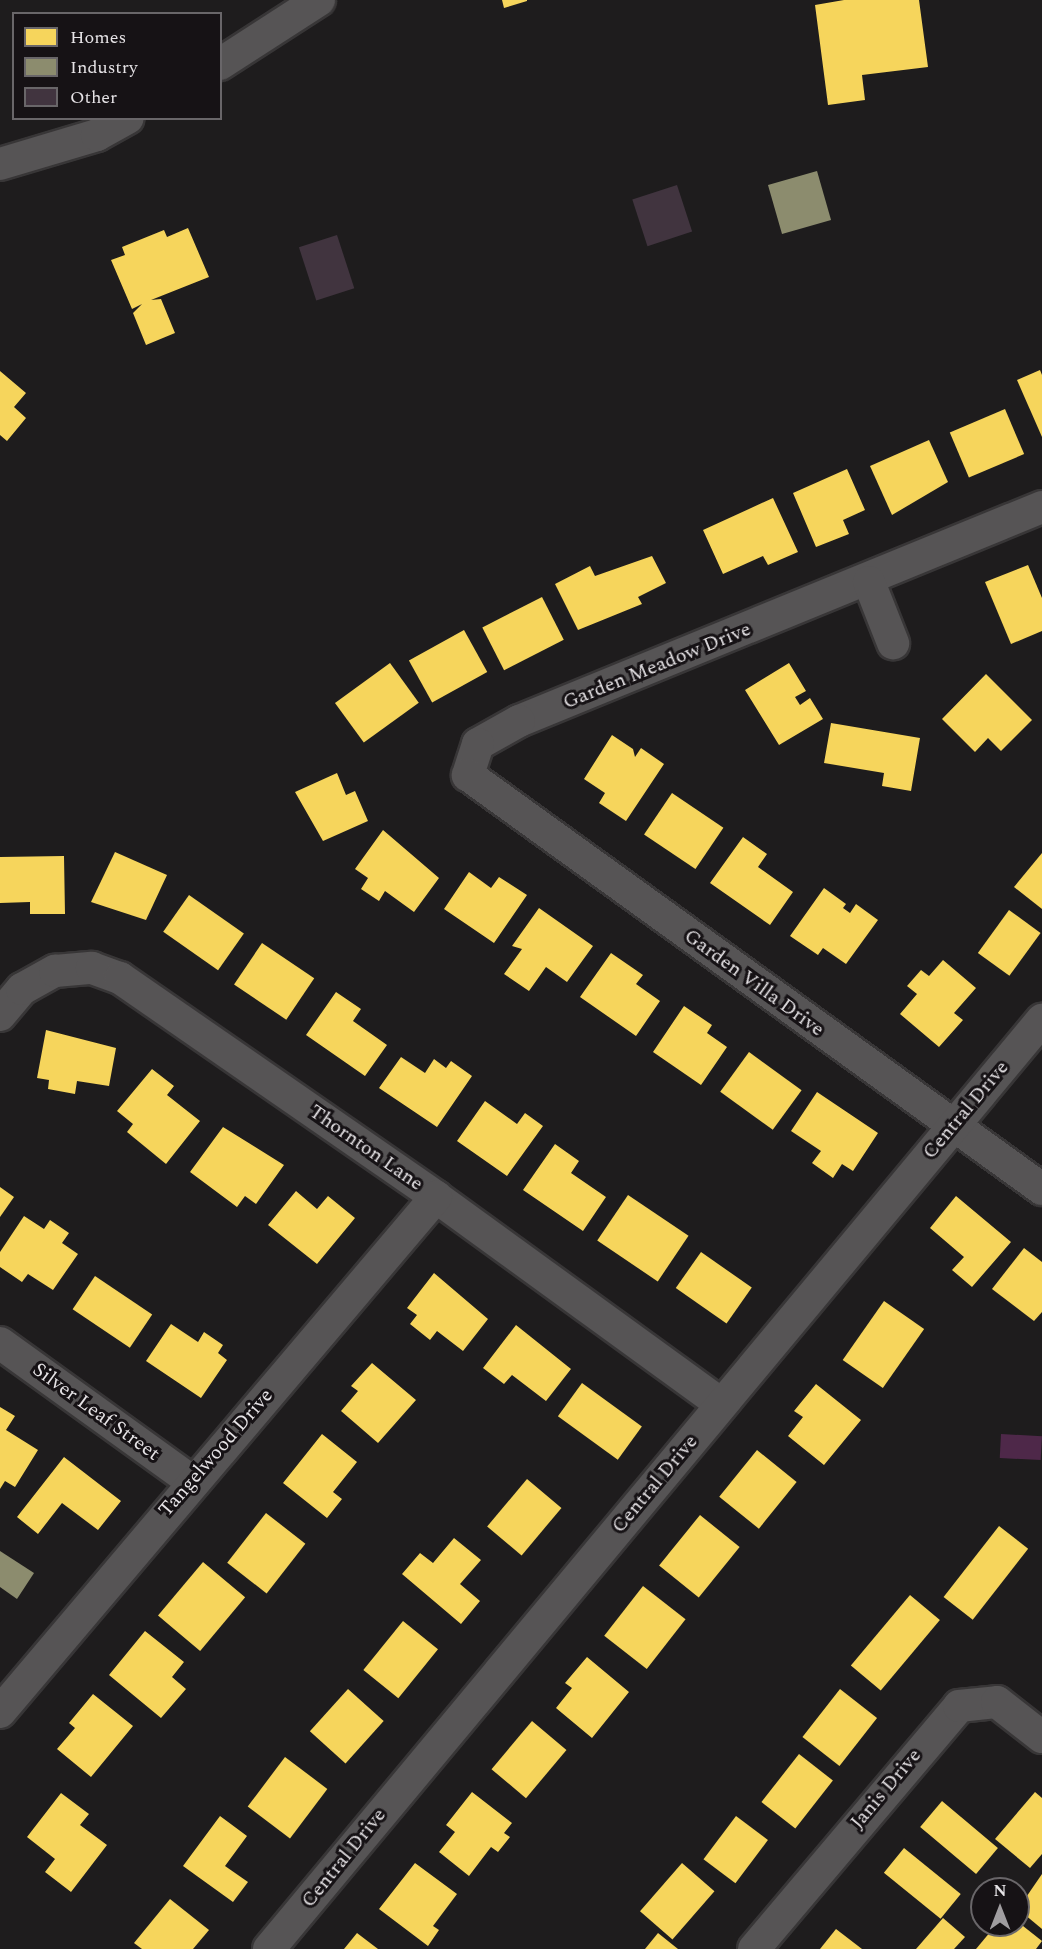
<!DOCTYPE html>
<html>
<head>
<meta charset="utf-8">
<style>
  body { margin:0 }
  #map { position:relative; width:1042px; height:1949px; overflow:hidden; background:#1e1c1d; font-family:Spectral,serif }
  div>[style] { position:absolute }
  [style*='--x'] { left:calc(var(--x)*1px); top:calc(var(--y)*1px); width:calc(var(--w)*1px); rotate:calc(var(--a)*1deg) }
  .green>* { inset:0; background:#4e2849; transform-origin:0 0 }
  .homes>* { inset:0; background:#f6d55c; transform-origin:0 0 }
  .industry>* { inset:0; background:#8c8c6e; transform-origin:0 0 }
  .building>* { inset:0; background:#41343f; transform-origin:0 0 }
  .roads { filter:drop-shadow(2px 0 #383637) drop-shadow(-2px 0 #383637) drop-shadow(0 2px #383637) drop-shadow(0 -2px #383637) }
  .street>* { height:32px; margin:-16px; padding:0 16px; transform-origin:16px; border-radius:16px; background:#565455 }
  span { translate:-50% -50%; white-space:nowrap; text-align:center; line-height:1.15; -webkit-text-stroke:6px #161215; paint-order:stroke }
  .street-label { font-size:20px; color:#e6e3e6 }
  .legend { position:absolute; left:12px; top:12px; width:210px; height:108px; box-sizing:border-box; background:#161215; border:2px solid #696669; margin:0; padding:8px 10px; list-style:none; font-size:18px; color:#e6e3e6 }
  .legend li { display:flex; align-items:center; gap:12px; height:30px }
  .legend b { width:30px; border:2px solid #696669 }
  .north { position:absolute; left:970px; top:1877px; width:60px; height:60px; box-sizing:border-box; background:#161215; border:2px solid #696669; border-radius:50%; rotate:0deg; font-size:16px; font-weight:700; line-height:24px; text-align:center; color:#e6e3e6 }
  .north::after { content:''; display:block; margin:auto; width:21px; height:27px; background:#a09da0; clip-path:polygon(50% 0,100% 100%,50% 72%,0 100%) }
</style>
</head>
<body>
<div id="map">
  <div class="green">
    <div style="left:1001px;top:1434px;width:41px;height:24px;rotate:3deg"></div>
  </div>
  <div class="homes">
    <div style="clip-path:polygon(502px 0,527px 0,527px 1px,504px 8px)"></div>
    <div style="clip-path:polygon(844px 0,919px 0,928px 67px,862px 75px,865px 100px,828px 105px,815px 5px)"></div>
    <div style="clip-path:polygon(188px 228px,209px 277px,151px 300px,161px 299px,175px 333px,146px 345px,133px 313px,142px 304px,132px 309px,111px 260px,125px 255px,122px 247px,164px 230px,167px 237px)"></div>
    <div style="clip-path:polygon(1040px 370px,1042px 375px,1042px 437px,1017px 380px)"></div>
    <div style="clip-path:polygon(0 371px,26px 393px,14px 407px,26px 418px,7px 441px,0 435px)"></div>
    <div style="left:1005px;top:409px;width:49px;height:60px;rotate:67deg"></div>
    <div style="clip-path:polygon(929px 440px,948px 482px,892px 515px,870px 466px)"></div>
    <div style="clip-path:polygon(847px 469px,865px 510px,843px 520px,849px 534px,816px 547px,793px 493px)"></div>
    <div style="clip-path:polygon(773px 498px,798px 552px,768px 565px,763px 556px,723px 574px,703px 530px)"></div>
    <div style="clip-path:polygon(652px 556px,666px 583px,638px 597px,642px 604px,578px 630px,555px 584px,590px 566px,595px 576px)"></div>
    <div style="clip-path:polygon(1028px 565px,1042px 598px,1042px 631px,1011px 644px,985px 582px)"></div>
    <div style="left:542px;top:597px;width:48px;height:67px;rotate:63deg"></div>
    <div style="left:464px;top:630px;width:48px;height:63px;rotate:61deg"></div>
    <div style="left:390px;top:663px;width:49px;height:68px;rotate:54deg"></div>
    <div style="clip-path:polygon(789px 663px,806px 691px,795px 697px,800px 705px,810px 698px,823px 719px,779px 745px,745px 690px)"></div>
    <div style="clip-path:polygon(986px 674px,1032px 720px,1001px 751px,988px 738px,975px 752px,942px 719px)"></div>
    <div style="clip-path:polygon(831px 723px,920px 738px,911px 791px,882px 786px,884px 773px,824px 763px)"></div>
    <div style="clip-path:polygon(612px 735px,633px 749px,635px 757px,641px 748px,664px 764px,626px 821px,599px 803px,605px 793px,584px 779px)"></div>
    <div style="clip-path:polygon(337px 773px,346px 795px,355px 791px,368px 821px,323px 841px,295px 792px)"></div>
    <div style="left:672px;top:793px;width:62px;height:50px;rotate:34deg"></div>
    <div style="clip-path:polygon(383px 830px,439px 878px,414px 912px,385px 891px,379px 901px,361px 889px,368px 878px,355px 869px)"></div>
    <div style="clip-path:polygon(743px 837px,767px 854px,758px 867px,793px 892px,770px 925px,710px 883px)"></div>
    <div style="clip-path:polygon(115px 852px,167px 875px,146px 920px,91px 902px)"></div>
    <div style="clip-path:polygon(1042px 853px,1042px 909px,1014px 887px)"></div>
    <div style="clip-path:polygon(64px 856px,65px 914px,30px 914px,30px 902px,0 903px,0 857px)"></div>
    <div style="clip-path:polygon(469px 872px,491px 888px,499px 877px,527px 895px,494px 943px,444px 909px)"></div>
    <div style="clip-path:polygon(824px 888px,846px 904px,843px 908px,850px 913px,856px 904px,878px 920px,846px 964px,823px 948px,818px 955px,790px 936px)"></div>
    <div style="left:189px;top:895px;width:67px;height:45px;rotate:35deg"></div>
    <div style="clip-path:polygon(539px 908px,593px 946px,567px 982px,546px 967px,529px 991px,504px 974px,522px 949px,512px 946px)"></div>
    <div style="left:1009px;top:910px;width:39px;height:53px;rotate:36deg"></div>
    <div style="left:262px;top:943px;width:63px;height:50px;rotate:34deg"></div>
    <div style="clip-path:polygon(611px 953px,643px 975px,636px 984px,660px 1001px,636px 1036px,580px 997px)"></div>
    <div style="clip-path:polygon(943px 960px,976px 988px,954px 1013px,963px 1020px,939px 1047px,900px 1014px,917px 994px,907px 986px,921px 970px,929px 976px)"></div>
    <div style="clip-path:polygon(336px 992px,361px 1009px,353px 1021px,387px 1045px,365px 1076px,306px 1035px)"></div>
    <div style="clip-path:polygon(684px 1006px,712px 1025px,707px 1033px,727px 1047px,701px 1085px,653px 1052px)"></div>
    <div style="clip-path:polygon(46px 1030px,116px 1048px,109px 1086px,77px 1081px,75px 1094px,48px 1089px,49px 1080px,37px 1078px)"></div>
    <div style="left:749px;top:1052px;width:65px;height:49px;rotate:36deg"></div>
    <div style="clip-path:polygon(401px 1057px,425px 1073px,434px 1059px,446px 1068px,451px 1061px,472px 1076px,437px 1127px,379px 1088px)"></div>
    <div style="clip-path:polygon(152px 1069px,174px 1086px,167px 1095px,200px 1121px,166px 1164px,127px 1132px,133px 1124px,117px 1111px)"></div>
    <div style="clip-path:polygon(817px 1092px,878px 1133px,853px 1171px,842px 1164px,833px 1178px,812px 1163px,821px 1151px,791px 1131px)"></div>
    <div style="clip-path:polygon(485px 1101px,517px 1124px,525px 1113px,543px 1126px,507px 1176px,457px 1141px)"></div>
    <div style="clip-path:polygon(223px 1127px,284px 1165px,256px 1204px,245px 1196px,237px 1207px,190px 1172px)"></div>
    <div style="clip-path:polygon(555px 1144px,579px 1161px,571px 1173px,606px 1197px,583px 1231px,523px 1190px)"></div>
    <div style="clip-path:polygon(0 1187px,14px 1197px,0 1217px)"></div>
    <div style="clip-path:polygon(296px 1191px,317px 1209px,328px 1196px,355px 1218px,317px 1264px,268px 1225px)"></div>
    <div style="left:628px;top:1195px;width:73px;height:55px;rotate:34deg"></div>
    <div style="clip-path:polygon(956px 1196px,1011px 1242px,972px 1287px,952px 1270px,964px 1257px,930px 1228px)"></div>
    <div style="clip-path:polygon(24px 1216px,44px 1229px,50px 1220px,69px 1233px,62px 1243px,78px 1254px,53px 1290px,28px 1274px,22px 1282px,0 1267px,0 1252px)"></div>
    <div style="clip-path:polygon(1024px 1248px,1042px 1262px,1042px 1312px,1034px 1321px,992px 1289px)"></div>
    <div style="left:701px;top:1252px;width:62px;height:44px;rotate:35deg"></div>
    <div style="clip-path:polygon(434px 1273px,488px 1319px,463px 1351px,437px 1331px,430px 1340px,410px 1324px,417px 1315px,407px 1308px)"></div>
    <div style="left:95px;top:1276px;width:69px;height:40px;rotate:34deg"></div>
    <div style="left:884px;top:1301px;width:49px;height:72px;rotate:35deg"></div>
    <div style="clip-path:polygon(171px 1324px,198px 1342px,204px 1332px,223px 1345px,218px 1353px,227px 1360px,201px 1398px,146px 1361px)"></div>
    <div style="clip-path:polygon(516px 1325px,571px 1369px,546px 1401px,512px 1375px,504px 1384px,483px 1368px)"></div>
    <div style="clip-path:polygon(372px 1363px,416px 1400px,378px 1443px,341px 1411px,358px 1391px,351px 1386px)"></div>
    <div style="left:582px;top:1383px;width:74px;height:41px;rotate:36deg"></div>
    <div style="clip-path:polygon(816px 1384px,861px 1420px,824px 1465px,788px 1436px,803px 1417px,794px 1411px)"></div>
    <div style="clip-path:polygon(0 1407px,15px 1416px,6px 1430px,38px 1450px,15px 1487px,5px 1481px,0 1489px)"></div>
    <div style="clip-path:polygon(322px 1434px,357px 1462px,333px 1492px,342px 1499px,327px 1518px,283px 1483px)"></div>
    <div style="left:757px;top:1450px;width:51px;height:60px;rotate:39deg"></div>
    <div style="clip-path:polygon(64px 1457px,121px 1501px,98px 1530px,62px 1503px,38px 1534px,17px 1517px)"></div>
    <div style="left:527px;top:1479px;width:45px;height:62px;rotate:40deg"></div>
    <div style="left:266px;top:1513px;width:50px;height:63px;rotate:38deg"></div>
    <div style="left:700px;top:1515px;width:51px;height:65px;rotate:39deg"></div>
    <div style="left:999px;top:1526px;width:37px;height:90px;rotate:38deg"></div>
    <div style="clip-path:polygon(454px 1538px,481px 1560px,460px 1584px,480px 1601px,461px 1624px,402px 1574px,420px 1553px,433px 1563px)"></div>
    <div style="left:203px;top:1562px;width:55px;height:70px;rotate:40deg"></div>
    <div style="left:643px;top:1586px;width:54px;height:63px;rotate:38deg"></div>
    <div style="left:910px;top:1595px;width:39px;height:92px;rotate:40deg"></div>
    <div style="left:403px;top:1621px;width:45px;height:63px;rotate:39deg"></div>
    <div style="clip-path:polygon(145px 1631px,184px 1662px,172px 1677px,186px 1689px,161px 1718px,109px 1675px)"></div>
    <div style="clip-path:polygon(587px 1657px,629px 1692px,592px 1738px,556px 1708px,572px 1688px,565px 1683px)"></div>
    <div style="left:348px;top:1689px;width:48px;height:57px;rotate:42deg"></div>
    <div style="left:840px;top:1689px;width:47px;height:61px;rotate:38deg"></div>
    <div style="clip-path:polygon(93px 1694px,133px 1726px,91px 1777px,57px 1749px,75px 1728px,69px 1723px)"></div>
    <div style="left:532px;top:1721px;width:45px;height:63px;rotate:40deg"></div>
    <div style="left:799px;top:1754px;width:43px;height:61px;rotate:38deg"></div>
    <div style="left:285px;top:1757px;width:53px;height:62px;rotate:37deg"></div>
    <div style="clip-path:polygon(472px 1792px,512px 1823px,504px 1833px,510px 1837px,498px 1852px,491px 1847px,469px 1876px,439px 1852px,455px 1832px,446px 1825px)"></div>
    <div style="clip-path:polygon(1035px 1792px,1042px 1798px,1042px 1854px,1030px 1868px,995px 1839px)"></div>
    <div style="clip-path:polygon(61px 1793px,89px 1814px,80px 1825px,107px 1845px,71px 1892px,45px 1872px,55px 1859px,27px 1837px)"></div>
    <div style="left:942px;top:1801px;width:73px;height:34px;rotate:40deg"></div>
    <div style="clip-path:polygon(220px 1816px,247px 1836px,225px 1866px,248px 1882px,233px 1902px,183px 1866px)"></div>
    <div style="left:736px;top:1816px;width:40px;height:54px;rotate:37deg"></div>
    <div style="left:904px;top:1848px;width:73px;height:32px;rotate:39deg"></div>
    <div style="clip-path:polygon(415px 1863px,457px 1894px,433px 1926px,439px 1930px,428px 1946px,379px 1909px)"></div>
    <div style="left:682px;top:1863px;width:43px;height:64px;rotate:41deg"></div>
    <div style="clip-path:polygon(1042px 1874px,1042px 1929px,1018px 1909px)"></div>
    <div style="clip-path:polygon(170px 1899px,209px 1930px,193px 1949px,142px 1949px,134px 1943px)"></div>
    <div style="clip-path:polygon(943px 1918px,965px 1937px,954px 1949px,916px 1949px)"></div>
    <div style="clip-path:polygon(1018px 1922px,1042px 1941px,1036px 1949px,976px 1949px,996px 1925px)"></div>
    <div style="clip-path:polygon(836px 1929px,862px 1949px,820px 1949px)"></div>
    <div style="clip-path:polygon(357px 1933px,378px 1949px,344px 1949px)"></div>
    <div style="clip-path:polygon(658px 1933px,678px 1949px,645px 1949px)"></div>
  </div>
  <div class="industry">
    <div style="left:817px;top:171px;width:51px;height:51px;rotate:74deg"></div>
    <div style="clip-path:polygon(0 1551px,34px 1573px,17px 1599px,0 1587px)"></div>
  </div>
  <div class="building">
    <div style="left:677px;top:185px;width:49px;height:47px;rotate:72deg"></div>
    <div style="left:337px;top:235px;width:56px;height:40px;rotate:72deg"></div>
  </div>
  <div class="roads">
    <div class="street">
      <div style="--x:220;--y:64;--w:118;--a:-32.9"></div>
      <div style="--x:0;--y:164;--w:101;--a:-16.6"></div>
      <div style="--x:97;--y:135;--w:35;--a:-29"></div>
      <div style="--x:1042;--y:507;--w:565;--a:157.75"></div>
      <div style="--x:519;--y:721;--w:47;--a:150.7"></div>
      <div style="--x:478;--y:744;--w:33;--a:108"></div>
      <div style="--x:468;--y:775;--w:708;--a:35.8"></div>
      <div style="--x:869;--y:582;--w:66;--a:68.5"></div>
      <div style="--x:0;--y:1015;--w:34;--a:-50"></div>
      <div style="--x:22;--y:989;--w:38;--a:-29"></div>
      <div style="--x:55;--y:971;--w:37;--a:-5"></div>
      <div style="--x:92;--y:968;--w:30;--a:20"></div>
      <div style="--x:120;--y:978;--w:384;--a:34.7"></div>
      <div style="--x:436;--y:1197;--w:352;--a:36"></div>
      <div style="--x:0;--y:1343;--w:236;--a:35.8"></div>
      <div style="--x:0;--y:1712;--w:675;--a:-49.75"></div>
      <div style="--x:269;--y:1949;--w:1209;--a:-50.24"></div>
      <div style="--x:754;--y:1949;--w:318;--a:-49.8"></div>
      <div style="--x:959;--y:1706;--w:38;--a:-6"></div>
      <div style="--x:997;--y:1702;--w:57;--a:37.9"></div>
    </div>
  </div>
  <div class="street-label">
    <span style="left:657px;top:666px;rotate:-22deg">Garden Meadow Drive</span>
    <span style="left:754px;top:983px;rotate:36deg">Garden Villa Drive</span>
    <span style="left:966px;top:1110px;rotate:-50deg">Central Drive</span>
    <span style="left:366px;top:1148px;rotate:35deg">Thornton Lane</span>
    <span style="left:96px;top:1412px;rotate:36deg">Silver Leaf Street</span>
    <span style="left:216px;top:1453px;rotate:-49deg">Tangelwood Drive</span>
    <span style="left:655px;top:1484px;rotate:-50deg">Central Drive</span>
    <span style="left:886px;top:1789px;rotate:-50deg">Janis Drive</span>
    <span style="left:344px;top:1858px;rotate:-51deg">Central Drive</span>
  </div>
  <ul class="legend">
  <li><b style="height:16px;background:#f6d55c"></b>Homes</li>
  <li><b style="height:16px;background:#8c8c6e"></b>Industry</li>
  <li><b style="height:16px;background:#41343f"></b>Other</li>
  </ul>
  <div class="north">N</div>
</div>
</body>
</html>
